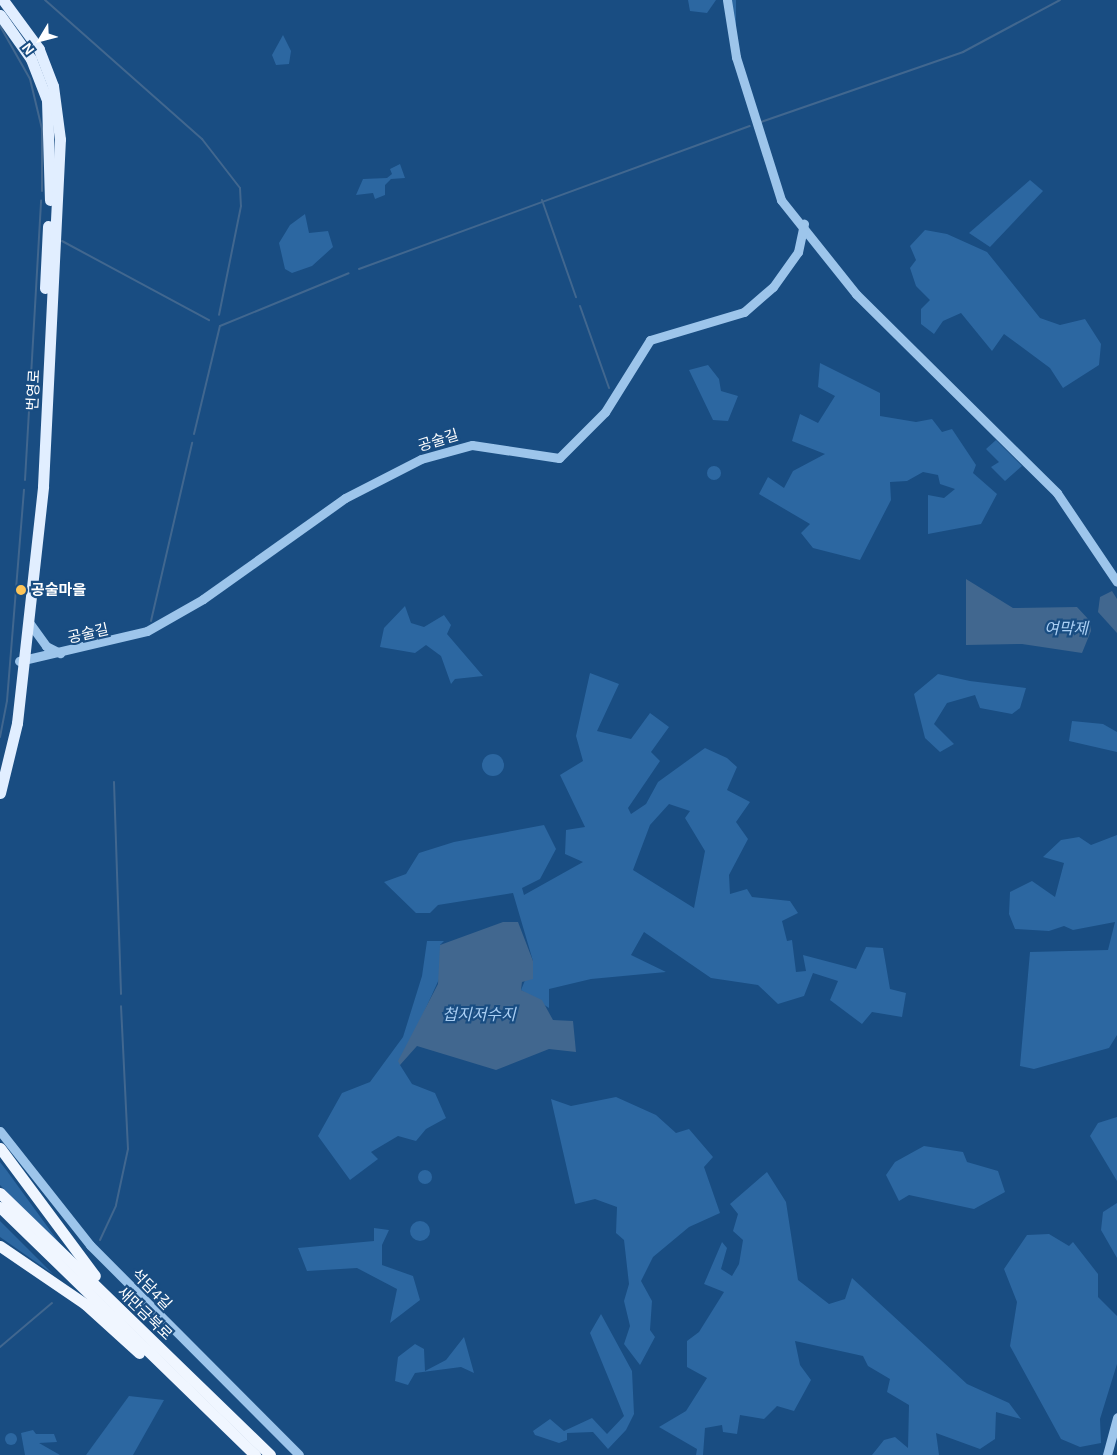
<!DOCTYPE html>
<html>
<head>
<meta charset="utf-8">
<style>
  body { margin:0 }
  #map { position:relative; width:1117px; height:1455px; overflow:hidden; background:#194d82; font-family:Arial,"Noto Sans KR",sans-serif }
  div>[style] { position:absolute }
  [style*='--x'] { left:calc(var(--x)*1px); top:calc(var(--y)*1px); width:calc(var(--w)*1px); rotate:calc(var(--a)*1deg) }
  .green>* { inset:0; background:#2c67a1 }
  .round { border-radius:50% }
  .water>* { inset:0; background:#41678f }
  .stream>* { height:2px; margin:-1px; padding:0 1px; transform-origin:1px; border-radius:1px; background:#41678f }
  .tertiary>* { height:9px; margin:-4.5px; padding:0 4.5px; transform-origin:4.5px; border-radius:4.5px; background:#9dc5eb }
  .primary>* { height:11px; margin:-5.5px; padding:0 5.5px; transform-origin:5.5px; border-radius:5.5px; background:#e1eeff }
  .trunk>* { height:11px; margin:-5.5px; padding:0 5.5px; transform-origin:5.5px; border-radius:5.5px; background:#f0f6ff }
  .dots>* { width:14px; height:14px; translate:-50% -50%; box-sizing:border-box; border:2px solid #194d82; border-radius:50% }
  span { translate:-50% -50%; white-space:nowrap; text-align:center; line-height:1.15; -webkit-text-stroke:4.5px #194d82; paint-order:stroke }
  .street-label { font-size:15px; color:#fff }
  .poi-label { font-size:15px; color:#fff; font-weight:700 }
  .left { translate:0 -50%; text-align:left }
  .water-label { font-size:16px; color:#a9cef3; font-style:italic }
  .north { position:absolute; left:15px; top:15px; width:50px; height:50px; -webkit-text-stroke:4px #194d82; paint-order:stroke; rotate:233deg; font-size:14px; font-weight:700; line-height:20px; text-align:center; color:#fff }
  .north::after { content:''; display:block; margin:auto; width:18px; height:22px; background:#fff; clip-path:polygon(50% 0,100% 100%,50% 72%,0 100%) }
</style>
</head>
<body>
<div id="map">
  <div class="green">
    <div style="clip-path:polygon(688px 0,716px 0,707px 13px,690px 11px)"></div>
    <div style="clip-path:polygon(729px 0,736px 0,736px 30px)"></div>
    <div style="clip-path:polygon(283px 35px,291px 51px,289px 64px,276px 65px,272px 55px)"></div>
    <div style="clip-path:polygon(400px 164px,405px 178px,391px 179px,385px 185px,385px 195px,375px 199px,373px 193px,356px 195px,363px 179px,387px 178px,392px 174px,390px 169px)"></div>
    <div style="clip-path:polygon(1030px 180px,1043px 191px,990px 247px,969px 233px)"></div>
    <div style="clip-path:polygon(305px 214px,309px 233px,328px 231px,333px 247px,312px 266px,292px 273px,285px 269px,279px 243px,290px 225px)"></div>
    <div style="clip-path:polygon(925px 230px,947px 234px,987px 252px,1040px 318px,1060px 325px,1085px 319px,1101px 344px,1099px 365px,1063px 388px,1050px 368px,1004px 334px,992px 351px,961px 313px,943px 321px,934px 334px,921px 324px,921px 309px,930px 300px,916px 286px,910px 268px,916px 260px,910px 246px)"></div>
    <div style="clip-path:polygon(820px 363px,880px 393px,880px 416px,916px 422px,932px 419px,942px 432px,952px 429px,976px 465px,973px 473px,997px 494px,981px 524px,928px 534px,928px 495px,944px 498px,955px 489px,940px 484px,938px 475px,923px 472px,907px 481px,890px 482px,891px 500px,860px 560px,813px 548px,801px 533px,810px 524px,759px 494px,768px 477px,784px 488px,793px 471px,825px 454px,792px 441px,800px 414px,818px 423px,835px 396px,818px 387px)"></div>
    <div style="clip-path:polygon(708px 365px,719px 379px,721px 391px,738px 396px,728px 421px,713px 420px,689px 370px)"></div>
    <div style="clip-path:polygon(996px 440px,1022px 466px,1005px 481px,991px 467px,999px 462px,986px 449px)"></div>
    <div class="round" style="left:707px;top:466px;width:14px;height:14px"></div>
    <div style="clip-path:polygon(405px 606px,411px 623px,424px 627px,444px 615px,451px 625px,447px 634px,483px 676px,455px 679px,451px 684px,441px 656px,426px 645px,415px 653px,380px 647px,384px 628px)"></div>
    <div style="clip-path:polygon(evenodd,590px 673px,619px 684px,597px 731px,631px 739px,650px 713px,669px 727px,651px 752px,660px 761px,628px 808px,631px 814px,646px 804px,658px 782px,705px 748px,727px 758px,737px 767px,727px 790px,750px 802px,736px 822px,748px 839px,729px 875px,730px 894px,747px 889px,752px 897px,790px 901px,798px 913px,782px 921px,787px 941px,792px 940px,796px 972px,806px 971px,803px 955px,856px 969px,866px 947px,883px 948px,890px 989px,906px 993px,902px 1017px,872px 1012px,862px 1024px,830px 1000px,838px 981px,813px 973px,804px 996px,778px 1004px,758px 985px,711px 978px,644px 932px,631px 955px,666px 972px,591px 979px,549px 989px,549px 1008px,521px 990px,533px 961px,513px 893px,438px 905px,430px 913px,416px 913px,384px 882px,406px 874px,419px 853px,454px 842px,544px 825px,556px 849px,540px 879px,522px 888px,524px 895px,583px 862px,565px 854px,566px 830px,585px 827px,560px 775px,583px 761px,576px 736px,590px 673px,669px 804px,690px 811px,685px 818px,705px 851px,694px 908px,633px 870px,650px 825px,669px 804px)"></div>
    <div style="clip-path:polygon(938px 674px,970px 681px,1026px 688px,1020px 708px,1012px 714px,980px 708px,975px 695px,947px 703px,934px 724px,954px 744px,940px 752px,925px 738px,914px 694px)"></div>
    <div style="clip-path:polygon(1072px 721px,1103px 724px,1117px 732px,1117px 752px,1069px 741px)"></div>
    <div class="round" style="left:482px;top:754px;width:22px;height:22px"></div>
    <div style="clip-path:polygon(1117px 835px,1117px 1035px,1109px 1048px,1034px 1069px,1020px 1066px,1030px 952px,1108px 950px,1115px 922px,1073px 930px,1064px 926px,1049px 931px,1015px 929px,1009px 914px,1010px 892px,1032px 881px,1055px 897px,1064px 863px,1043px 857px,1061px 840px,1079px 837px,1091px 845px)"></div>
    <div style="clip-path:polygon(427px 941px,444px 941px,440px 945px,440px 977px,400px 1065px,412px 1084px,435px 1093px,446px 1118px,426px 1129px,416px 1141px,398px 1136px,371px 1152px,378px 1159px,350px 1180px,318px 1136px,342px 1093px,370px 1082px,403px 1037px,422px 976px)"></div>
    <div style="clip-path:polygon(616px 1097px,656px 1115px,676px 1133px,689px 1129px,713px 1157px,704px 1167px,720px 1213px,689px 1227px,653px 1257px,641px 1281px,652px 1301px,650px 1330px,655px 1337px,640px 1365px,624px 1344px,630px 1326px,624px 1301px,629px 1284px,624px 1240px,616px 1233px,617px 1207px,595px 1199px,575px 1204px,551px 1099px,571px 1106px)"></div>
    <div style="clip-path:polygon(1117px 1117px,1117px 1181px,1090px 1136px,1098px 1123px)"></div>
    <div style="clip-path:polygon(924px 1146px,963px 1152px,967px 1162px,998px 1171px,1005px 1192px,974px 1209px,909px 1195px,899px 1201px,886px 1175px,895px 1162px)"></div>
    <div style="clip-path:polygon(0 1162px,7px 1171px,63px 1248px,0 1185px)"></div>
    <div class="round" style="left:418px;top:1170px;width:14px;height:14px"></div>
    <div style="clip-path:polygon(767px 1172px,786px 1202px,798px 1280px,829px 1304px,845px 1299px,852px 1278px,967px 1384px,1009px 1403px,1021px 1419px,996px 1412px,995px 1439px,980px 1449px,936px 1433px,939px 1455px,872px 1455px,884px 1440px,895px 1437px,908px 1448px,909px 1405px,887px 1392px,890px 1379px,868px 1366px,863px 1356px,795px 1341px,800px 1365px,811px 1380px,794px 1411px,777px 1406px,764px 1419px,740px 1415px,737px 1434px,723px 1432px,722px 1425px,705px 1428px,703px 1455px,696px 1455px,697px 1449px,659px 1427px,686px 1411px,707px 1378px,687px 1367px,687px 1341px,699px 1332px,724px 1292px,704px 1284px,722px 1242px,727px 1248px,721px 1269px,732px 1276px,739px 1264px,743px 1240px,733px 1231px,738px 1214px,730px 1204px)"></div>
    <div style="clip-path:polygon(1117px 1203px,1117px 1258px,1101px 1230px,1103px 1212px)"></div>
    <div style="clip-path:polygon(0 1221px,53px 1274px,0 1237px)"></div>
    <div class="round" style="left:410px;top:1221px;width:20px;height:20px"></div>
    <div style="clip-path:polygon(374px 1228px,389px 1230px,382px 1245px,382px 1265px,413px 1276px,420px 1300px,390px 1323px,397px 1289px,357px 1268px,307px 1271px,298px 1248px,374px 1241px)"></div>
    <div style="clip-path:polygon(1049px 1234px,1069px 1246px,1073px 1242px,1098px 1274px,1098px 1297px,1117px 1316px,1117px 1364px,1100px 1419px,1101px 1443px,1080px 1447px,1061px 1439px,1010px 1346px,1017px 1302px,1004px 1269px,1027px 1235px)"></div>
    <div style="clip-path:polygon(601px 1314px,632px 1371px,634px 1414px,626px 1430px,608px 1449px,593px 1432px,567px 1433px,567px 1440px,559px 1443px,535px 1435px,533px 1431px,550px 1419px,564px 1431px,592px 1418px,607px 1434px,624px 1416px,590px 1333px)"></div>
    <div style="clip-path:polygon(464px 1337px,474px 1373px,461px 1367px,415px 1373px,408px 1385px,395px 1381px,398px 1357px,415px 1344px,424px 1349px,425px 1371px,446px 1360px)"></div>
    <div style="clip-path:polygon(129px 1396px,164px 1400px,133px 1455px,86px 1455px)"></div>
    <div style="clip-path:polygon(33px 1430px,36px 1434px,54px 1434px,57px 1442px,39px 1443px,60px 1455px,25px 1455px,21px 1433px)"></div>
    <div class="round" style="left:5px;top:1433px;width:12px;height:12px"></div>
  </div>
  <div class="water">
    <div style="clip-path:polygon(966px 579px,1013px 608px,1077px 607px,1090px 621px,1091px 631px,1082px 653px,1022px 644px,966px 645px)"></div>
    <div style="clip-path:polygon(1112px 591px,1117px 599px,1117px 633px,1098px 612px,1100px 597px)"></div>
    <div style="clip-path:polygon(503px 922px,518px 922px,533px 961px,533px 979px,522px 982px,521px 990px,542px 1000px,553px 1020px,573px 1021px,576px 1052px,549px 1049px,496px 1070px,417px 1046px,400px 1065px,398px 1061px,438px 984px,440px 945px)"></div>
  </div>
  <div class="stream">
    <div style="--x:45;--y:0;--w:210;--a:41.5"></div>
    <div style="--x:202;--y:139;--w:62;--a:52.2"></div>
    <div style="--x:240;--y:188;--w:18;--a:87"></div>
    <div style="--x:241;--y:206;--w:111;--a:101.4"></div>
    <div style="--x:0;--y:26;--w:61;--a:60.5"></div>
    <div style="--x:30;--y:79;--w:51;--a:76.5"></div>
    <div style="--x:42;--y:129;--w:62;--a:90"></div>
    <div style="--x:761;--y:122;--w:214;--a:-19.1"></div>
    <div style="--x:963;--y:52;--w:110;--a:-28.2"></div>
    <div style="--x:542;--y:200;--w:103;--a:70.7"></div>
    <div style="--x:62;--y:241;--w:167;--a:28.3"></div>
    <div style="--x:359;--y:269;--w:416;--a:-20.1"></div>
    <div style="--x:580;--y:306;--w:87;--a:70.5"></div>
    <div style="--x:194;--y:434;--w:111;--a:-76.5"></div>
    <div style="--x:220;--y:326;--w:139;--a:-22.3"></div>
    <div style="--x:25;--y:480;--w:280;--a:-86.7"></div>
    <div style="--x:151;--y:621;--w:183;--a:-77"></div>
    <div style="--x:0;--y:737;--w:37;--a:-79"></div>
    <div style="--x:7;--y:701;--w:212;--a:-85.4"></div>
    <div style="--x:114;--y:782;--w:212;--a:88.1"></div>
    <div style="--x:100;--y:1240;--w:38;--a:-65"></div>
    <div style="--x:116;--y:1205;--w:57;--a:-77.9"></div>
    <div style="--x:128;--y:1149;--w:143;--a:-92.8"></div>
    <div style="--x:0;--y:1347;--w:68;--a:-40.2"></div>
  </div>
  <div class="tertiary">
    <div style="--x:727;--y:0;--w:58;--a:81"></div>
    <div style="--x:736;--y:57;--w:150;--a:72.5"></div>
    <div style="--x:781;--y:200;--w:120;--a:51.4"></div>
    <div style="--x:856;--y:294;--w:283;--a:44.7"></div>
    <div style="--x:1057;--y:493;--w:107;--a:56"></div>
    <div style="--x:28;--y:621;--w:31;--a:54"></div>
    <div style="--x:46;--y:646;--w:16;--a:27"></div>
    <div style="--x:19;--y:661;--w:131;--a:-13.2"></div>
    <div style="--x:147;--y:631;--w:64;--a:-29.7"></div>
    <div style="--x:203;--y:599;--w:174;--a:-35.4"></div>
    <div style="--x:345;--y:498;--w:85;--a:-27.2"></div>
    <div style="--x:421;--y:459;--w:53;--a:-15.4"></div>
    <div style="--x:472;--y:445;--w:88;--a:8.5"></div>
    <div style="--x:559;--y:458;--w:65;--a:-45"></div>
    <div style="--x:605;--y:412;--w:85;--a:-58"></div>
    <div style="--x:650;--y:340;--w:98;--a:-16.6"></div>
    <div style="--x:744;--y:312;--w:38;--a:-41"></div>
    <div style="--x:773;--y:287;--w:43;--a:-54.5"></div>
    <div style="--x:798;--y:252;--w:29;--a:-78"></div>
    <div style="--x:0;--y:1131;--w:145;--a:51.7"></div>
    <div style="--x:90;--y:1245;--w:296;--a:45.1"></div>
    <div style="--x:1107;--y:1455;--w:39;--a:-75"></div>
  </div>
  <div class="primary">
    <div style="--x:0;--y:15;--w:54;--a:54.8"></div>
    <div style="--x:31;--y:59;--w:44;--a:68.7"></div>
    <div style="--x:47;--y:100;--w:100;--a:88.3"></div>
    <div style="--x:45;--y:288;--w:62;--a:-87.2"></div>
    <div style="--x:0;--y:793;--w:72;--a:-76.3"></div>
    <div style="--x:17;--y:723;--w:238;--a:-83.7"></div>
    <div style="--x:43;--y:486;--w:347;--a:-87.2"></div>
    <div style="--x:60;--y:139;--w:53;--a:-97.5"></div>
    <div style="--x:53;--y:86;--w:40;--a:-111"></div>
    <div style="--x:39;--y:49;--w:61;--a:-126.3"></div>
  </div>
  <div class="trunk">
    <div style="--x:0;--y:1148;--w:159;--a:53.4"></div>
    <div style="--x:0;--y:1193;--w:376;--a:44.1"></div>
    <div style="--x:0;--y:1207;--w:356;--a:44.2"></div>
    <div style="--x:0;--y:1246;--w:103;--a:34.3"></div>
    <div style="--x:85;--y:1304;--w:73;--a:42.2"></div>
  </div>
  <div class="dots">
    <div style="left:21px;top:590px;background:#fec558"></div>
  </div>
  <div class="street-label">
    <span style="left:33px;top:390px;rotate:-87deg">번영로</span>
    <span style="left:438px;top:440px;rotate:-17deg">공술길</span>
    <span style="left:88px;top:633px;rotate:-13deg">공술길</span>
    <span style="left:152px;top:1289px;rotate:46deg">석담4길</span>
    <span style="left:145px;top:1313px;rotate:44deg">새만금북로</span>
  </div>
  <div class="poi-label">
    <span class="left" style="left:31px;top:590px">공술마을</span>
  </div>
  <div class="water-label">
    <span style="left:1066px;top:629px">여막제</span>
    <span style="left:479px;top:1015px">첩지저수지</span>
  </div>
  <div class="north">N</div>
</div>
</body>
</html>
